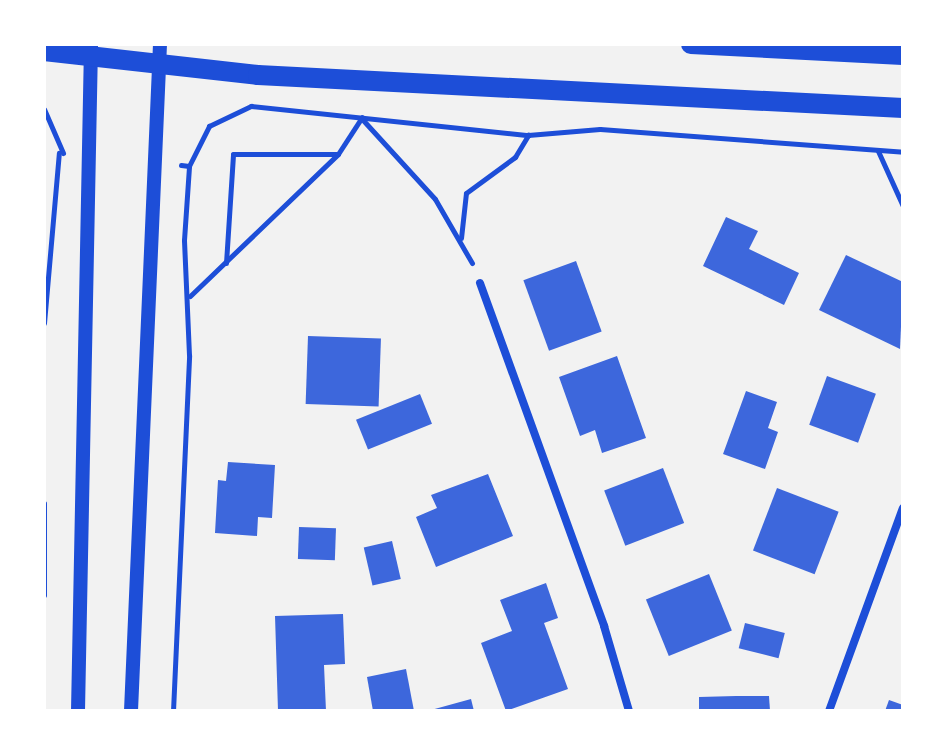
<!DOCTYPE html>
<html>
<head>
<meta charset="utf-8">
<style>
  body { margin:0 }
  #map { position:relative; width:947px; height:755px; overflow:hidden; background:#f2f2f2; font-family:"DM Sans",sans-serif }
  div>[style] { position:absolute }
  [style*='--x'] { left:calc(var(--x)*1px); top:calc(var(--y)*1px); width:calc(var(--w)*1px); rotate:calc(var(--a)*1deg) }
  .building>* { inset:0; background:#3d67dc; transform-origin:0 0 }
  .path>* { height:5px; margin:-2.5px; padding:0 2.5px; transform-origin:2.5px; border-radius:2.5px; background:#1d4ed8 }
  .minor>* { height:8px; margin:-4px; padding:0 4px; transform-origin:4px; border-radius:4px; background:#1d4ed8 }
  .tertiary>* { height:14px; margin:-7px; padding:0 7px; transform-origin:7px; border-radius:7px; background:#1d4ed8 }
  .primary>* { height:20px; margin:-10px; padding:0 10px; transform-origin:10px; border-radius:10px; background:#1d4ed8 }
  span { translate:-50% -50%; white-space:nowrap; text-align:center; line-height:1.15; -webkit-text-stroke:6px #fff; paint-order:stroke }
  .frame { position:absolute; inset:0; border:46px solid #fff; pointer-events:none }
</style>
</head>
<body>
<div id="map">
  <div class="building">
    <div style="clip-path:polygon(726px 217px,758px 231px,749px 249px,799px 273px,784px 305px,703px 266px)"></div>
    <div style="clip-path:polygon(846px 255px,903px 282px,900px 349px,819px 310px)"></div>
    <div style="left:576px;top:261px;width:75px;height:56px;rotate:70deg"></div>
    <div style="left:308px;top:336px;width:73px;height:68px;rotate:2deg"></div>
    <div style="clip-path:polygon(617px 356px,646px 438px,602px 453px,595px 430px,580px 436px,559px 377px)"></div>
    <div style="left:827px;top:376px;width:52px;height:52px;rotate:20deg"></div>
    <div style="clip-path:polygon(746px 391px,777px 402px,768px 428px,778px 432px,765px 469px,723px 454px)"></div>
    <div style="left:420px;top:394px;width:32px;height:69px;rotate:68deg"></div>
    <div style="clip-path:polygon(228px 462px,275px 465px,272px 518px,258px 517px,257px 536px,215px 533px,218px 480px,226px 481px)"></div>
    <div style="left:663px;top:468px;width:59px;height:63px;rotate:69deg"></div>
    <div style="clip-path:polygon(488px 474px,513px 536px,436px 567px,416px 517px,437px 508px,431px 495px)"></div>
    <div style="left:777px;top:488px;width:66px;height:67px;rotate:21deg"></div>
    <div style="left:299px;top:527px;width:37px;height:32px;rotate:2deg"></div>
    <div style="left:392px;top:541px;width:39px;height:29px;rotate:77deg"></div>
    <div style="left:709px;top:574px;width:61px;height:68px;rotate:68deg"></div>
    <div style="clip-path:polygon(546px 583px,558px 618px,544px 623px,568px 689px,506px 711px,481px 643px,512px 631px,500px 600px)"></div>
    <div style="clip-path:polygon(343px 614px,345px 664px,324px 665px,326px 711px,278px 711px,275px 616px)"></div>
    <div style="left:745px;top:623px;width:41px;height:26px;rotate:14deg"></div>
    <div style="clip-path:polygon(406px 669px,414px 711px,373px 711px,367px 677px)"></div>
    <div style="clip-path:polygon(736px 696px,769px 696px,770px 711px,699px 711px,699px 697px)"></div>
    <div style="clip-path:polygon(471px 699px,474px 711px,431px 711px,431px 710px)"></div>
    <div style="clip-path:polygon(889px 700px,903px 705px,903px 711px,885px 711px)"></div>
  </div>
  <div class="path">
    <div style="--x:44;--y:109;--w:48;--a:66.6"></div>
    <div style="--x:362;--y:119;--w:108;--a:47.6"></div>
    <div style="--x:435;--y:199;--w:74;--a:60"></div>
    <div style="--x:878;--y:151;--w:60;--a:65.6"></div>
    <div style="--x:181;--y:165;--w:8;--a:7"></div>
    <div style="--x:189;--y:166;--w:45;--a:-63.4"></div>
    <div style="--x:209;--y:126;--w:47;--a:-25.5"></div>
    <div style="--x:251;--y:106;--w:279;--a:6"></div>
    <div style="--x:528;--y:135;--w:72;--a:-4.8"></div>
    <div style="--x:600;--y:129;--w:304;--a:4.3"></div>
    <div style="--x:461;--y:238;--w:45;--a:-83.7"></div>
    <div style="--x:466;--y:193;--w:61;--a:-36.3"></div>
    <div style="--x:515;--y:157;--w:26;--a:-59"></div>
    <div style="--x:226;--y:263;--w:109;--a:-86.3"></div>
    <div style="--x:233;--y:154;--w:104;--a:0"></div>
    <div style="--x:190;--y:296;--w:205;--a:-43.8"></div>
    <div style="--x:338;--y:154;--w:44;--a:-57"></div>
    <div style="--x:44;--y:323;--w:171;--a:-85"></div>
    <div style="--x:44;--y:503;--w:92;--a:90"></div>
    <div style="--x:173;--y:711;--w:356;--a:-87.4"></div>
    <div style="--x:189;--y:355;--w:115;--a:-92.5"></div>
    <div style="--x:184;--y:240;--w:74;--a:-86.1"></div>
  </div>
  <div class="minor">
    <div style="--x:480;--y:283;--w:365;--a:70.1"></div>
    <div style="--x:604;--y:626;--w:89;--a:73.6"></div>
    <div style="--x:829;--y:711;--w:216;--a:-70"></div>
  </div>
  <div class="tertiary">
    <div style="--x:78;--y:711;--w:667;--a:-88.88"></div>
    <div style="--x:131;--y:711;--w:668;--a:-87.51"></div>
  </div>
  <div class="primary">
    <div style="--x:691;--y:44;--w:212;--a:3"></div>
    <div style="--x:44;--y:51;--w:215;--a:6.4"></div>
    <div style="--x:258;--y:75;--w:646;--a:2.93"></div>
  </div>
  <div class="frame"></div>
</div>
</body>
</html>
